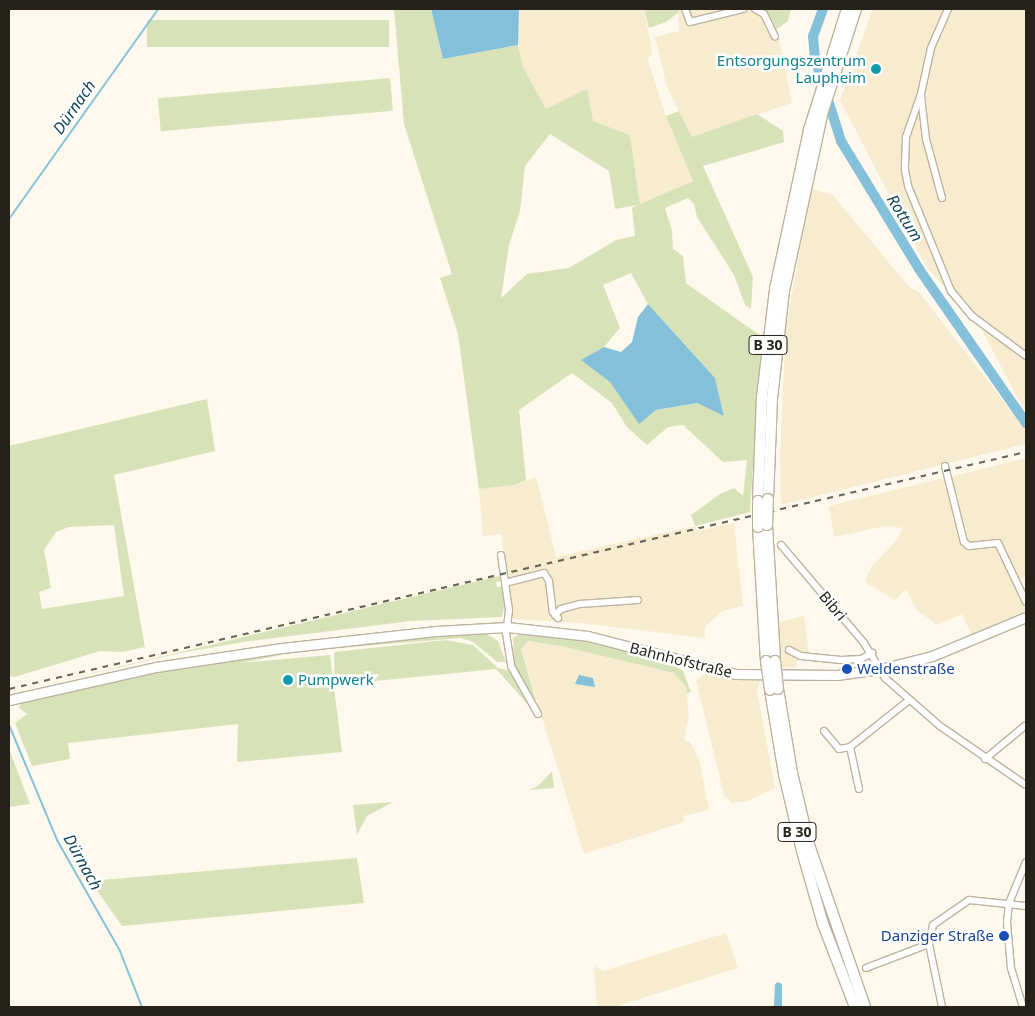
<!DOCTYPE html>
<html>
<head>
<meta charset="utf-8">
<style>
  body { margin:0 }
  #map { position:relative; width:1035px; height:1016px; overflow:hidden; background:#fef9ec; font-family:"Noto Sans",sans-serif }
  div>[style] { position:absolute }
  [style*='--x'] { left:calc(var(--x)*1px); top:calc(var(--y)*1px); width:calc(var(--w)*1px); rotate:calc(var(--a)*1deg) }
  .built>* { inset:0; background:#f7eccf }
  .green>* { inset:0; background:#d8e2b9; transform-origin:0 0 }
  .water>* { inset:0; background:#85c0da }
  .stream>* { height:2px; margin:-1px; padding:0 1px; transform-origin:1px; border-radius:1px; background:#85c0da }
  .river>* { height:10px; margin:-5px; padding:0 5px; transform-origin:5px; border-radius:5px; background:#85c0da }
  .roads { filter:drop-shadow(1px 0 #bcb39e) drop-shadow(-1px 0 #bcb39e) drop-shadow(0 1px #bcb39e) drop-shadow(0 -1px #bcb39e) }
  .minor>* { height:6px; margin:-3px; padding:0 3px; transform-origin:3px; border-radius:3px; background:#fff }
  .major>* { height:9px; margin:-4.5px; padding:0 4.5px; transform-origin:4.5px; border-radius:4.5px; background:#fff }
  .highway>* { height:10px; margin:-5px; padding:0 5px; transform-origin:5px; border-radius:5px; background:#fff }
  .rail>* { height:2px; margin-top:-1px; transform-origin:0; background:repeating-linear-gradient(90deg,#69655b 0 6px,transparent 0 12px) }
  .bridges { filter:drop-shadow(1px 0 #bcb39e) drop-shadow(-1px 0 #bcb39e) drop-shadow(0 1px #bcb39e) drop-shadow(0 -1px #bcb39e) }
  .highway-bridge>* { height:10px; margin:-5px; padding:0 5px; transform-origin:5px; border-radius:5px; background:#fff }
  .dots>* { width:14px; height:14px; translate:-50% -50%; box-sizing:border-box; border:2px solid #fff; border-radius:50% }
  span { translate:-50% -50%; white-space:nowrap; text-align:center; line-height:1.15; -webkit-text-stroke:5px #fff; paint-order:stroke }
  .shield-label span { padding:1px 4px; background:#fff; border:1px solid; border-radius:4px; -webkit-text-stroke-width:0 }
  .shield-label { font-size:14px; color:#26221a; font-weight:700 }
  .culture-label { font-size:15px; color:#0d838f }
  .right { translate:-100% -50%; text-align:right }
  .left { translate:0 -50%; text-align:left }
  .street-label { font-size:15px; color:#26221a }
  .transit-label { font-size:15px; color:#164399 }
  .water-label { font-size:16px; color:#154659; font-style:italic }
  .frame { position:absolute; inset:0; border:10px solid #26221a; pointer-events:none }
</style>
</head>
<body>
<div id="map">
  <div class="built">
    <div style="clip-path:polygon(519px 9px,644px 9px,652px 52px,648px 60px,666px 116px,693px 181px,640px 204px,630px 135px,593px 121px,546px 109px,523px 67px,518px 45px)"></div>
    <div style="clip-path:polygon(678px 9px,767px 11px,777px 29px,792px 103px,692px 137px,667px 87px,655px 37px,679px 31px)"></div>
    <div style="clip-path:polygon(873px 9px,1026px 9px,1026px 409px,1015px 394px,979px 324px,927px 268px,840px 100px)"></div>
    <div style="clip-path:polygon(811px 189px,832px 194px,910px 288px,918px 291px,1026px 430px,1026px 444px,781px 505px,780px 451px,786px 327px)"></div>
    <div style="clip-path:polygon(1026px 458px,1026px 577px,1015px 583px,1026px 611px,972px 636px,962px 614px,937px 625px,916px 609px,906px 589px,895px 600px,865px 582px,872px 566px,896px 541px,903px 528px,886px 526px,834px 537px,829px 506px)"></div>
    <div style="clip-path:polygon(536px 477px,556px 557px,695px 526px,697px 531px,734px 523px,743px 606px,722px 611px,705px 627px,705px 638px,581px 623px,512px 619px,501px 534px,483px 536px,479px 489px,515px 485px)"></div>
    <div style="clip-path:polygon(804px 616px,809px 655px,797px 661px,796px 667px,782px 668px,778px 622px)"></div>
    <div style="clip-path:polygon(527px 641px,561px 646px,674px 673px,686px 687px,689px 715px,684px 740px,690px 742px,699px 758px,709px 810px,683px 816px,684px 822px,584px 854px,521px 649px)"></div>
    <div style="clip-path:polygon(705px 674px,760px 681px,757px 691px,775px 788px,747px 801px,732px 803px,724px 795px,696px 680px)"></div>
    <div style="clip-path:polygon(726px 933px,738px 968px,614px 1007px,597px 1007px,594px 966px,603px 971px)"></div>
  </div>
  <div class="green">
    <div style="clip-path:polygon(evenodd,394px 9px,431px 9px,443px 59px,518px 45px,523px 67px,546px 109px,587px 89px,593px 121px,630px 135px,640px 204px,693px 181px,666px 116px,679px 111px,692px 137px,757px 114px,783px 131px,784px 142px,703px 166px,753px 277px,751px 309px,745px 305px,734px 275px,697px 217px,694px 204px,688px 198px,665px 208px,672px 231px,673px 249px,683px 256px,686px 283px,762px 337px,750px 512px,695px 526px,691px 515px,720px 494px,734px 488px,743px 496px,747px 460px,723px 462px,683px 425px,668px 427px,647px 445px,627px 427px,612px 403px,572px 373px,519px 410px,526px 480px,515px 485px,479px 489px,458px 334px,440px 278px,452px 274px,404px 124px,394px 9px,550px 134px,609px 171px,615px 209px,637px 205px,632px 208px,635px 236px,616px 240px,569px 268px,527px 274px,501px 298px,509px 245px,520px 211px,525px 166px,550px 134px,394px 9px,631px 273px,648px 304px,715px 378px,724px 415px,697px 403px,656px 410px,639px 423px,610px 382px,582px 360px,604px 347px,620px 328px,603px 285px,631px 273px)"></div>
    <div style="clip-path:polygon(644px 9px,678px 9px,679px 12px,666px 22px,649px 28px)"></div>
    <div style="clip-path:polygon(765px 9px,791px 9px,788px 21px,777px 29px)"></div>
    <div style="left:389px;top:20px;width:27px;height:242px;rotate:90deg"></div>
    <div style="left:390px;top:78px;width:33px;height:233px;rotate:85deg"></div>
    <div style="clip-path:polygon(evenodd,207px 399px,215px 451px,114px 475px,145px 647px,122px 652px,100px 651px,15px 677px,9px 676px,9px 446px,207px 399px,114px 525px,124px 596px,42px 609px,39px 592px,51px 588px,44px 550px,56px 532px,69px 527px,114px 525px)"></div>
    <div style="clip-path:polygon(499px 576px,502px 581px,496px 582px,497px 587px,503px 587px,505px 603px,502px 617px,411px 621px,250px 641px,180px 653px,9px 693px)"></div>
    <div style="clip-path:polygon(523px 632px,592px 641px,673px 664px,683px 671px,691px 692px,687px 694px,686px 687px,674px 673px,561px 646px,528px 641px,521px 649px,536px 701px,518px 676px,514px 663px,513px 638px)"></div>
    <div style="clip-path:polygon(485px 633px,498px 641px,506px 662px,497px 662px,473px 642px,461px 638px,287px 652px,287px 650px)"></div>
    <div style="clip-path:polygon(446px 640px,473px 645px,498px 668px,510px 671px,533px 710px,496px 669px,335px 685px,334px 652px)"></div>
    <div style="clip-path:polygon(280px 652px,281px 655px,240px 663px,330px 655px,342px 752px,237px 762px,238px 724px,68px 743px,70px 759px,32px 766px,15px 723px,27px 714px,19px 708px,22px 700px,175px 668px)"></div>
    <div style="clip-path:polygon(9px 749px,30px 804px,9px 807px)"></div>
    <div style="clip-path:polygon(552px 771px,554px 788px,529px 790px,538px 786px)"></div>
    <div style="clip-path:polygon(393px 802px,367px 816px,357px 835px,353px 805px)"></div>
    <div style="clip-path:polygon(357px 858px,364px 903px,122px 926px,90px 881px)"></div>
  </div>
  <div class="water">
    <div style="clip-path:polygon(431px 9px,519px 9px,518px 45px,443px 59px)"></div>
    <div style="clip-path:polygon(648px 304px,715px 378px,724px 416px,697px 403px,656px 410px,639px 424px,610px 382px,581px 360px,604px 347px,621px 352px,632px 342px,638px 317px)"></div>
    <div style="clip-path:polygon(579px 675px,593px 678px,595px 687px,575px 684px)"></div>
    <div style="clip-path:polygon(778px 982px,782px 984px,782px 1007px,774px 1007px,775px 984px)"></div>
  </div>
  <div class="stream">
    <div style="--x:9;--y:219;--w:257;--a:-54.6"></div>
    <div style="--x:9;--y:725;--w:125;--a:67.3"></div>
    <div style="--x:57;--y:840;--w:128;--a:60.4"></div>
    <div style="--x:120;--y:951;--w:60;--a:68.6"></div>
  </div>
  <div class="river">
    <div style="--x:823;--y:9;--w:29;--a:110"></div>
    <div style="--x:813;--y:36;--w:23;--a:85"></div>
    <div style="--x:815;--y:59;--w:86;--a:72.4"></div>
    <div style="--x:841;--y:141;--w:150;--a:58.6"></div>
    <div style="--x:919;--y:269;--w:188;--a:55.2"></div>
  </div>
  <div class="roads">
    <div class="minor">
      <div style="--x:685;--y:9;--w:14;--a:69"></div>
      <div style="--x:690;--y:22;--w:55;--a:-13.8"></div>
      <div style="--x:755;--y:9;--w:10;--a:29"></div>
      <div style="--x:764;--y:14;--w:25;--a:64"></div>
      <div style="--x:948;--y:9;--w:43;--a:113.6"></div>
      <div style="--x:931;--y:48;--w:47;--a:102.3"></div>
      <div style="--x:921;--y:94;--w:46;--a:109.2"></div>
      <div style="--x:906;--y:137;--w:33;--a:92"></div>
      <div style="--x:905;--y:170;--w:16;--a:79"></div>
      <div style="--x:908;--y:186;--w:113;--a:67.7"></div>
      <div style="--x:951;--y:291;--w:33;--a:50"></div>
      <div style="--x:972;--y:316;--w:67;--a:36.5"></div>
      <div style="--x:921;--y:96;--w:43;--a:83.4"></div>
      <div style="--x:926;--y:139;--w:61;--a:74.8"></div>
      <div style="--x:945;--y:466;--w:78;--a:76"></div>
      <div style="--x:964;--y:542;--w:6;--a:39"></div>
      <div style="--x:969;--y:546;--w:29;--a:-6"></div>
      <div style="--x:998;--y:543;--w:65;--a:64.6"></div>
      <div style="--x:781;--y:545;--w:128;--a:49.7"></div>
      <div style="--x:864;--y:643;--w:41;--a:59"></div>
      <div style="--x:885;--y:678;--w:73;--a:41.1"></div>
      <div style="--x:940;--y:726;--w:104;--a:34.5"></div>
      <div style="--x:501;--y:555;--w:56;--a:81.7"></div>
      <div style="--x:509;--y:610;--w:23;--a:97"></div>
      <div style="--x:506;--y:633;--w:33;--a:81"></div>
      <div style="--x:511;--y:666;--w:55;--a:60.6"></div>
      <div style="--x:505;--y:583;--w:40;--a:-14.4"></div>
      <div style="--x:544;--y:573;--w:9;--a:58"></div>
      <div style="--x:549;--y:581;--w:31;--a:83"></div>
      <div style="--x:553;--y:612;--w:8;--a:50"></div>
      <div style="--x:555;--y:615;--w:8;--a:-45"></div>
      <div style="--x:561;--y:609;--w:20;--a:-15"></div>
      <div style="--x:580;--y:604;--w:58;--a:-3.9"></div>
      <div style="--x:789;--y:650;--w:13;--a:27"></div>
      <div style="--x:801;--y:656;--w:40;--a:5.7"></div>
      <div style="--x:841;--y:660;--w:20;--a:-3"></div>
      <div style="--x:861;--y:659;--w:13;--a:-29"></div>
      <div style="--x:824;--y:731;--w:23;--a:50"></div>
      <div style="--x:839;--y:749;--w:11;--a:-10"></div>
      <div style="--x:985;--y:759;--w:53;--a:-39.7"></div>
      <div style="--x:859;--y:789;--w:43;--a:-102.1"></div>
      <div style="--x:850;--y:747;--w:75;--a:-38.5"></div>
      <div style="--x:929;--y:944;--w:64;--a:78.3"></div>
      <div style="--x:866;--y:968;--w:67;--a:-20.9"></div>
      <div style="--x:929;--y:944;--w:19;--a:-78"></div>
      <div style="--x:933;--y:925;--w:44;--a:-34.8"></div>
      <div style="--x:969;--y:900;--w:57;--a:6"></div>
      <div style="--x:1023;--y:1007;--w:41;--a:-107.1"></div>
      <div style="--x:1011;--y:968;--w:46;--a:-95"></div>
      <div style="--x:1007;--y:922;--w:19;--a:-84"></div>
      <div style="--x:1009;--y:903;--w:44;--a:-67.5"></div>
    </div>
    <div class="major">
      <div style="--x:9;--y:700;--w:151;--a:-12.7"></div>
      <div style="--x:156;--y:667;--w:127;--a:-8.6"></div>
      <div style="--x:282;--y:648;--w:155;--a:-6.3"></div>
      <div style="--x:436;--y:631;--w:71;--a:-3.2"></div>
      <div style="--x:507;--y:627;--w:81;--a:6.3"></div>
      <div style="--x:588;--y:636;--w:153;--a:14.4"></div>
      <div style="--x:736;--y:674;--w:101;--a:0.6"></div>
      <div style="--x:837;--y:675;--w:43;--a:-7.9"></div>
      <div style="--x:880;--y:669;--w:54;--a:-14"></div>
      <div style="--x:932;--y:656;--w:102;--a:-22.5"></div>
    </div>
    <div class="highway">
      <div style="--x:768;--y:499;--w:100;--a:-87.7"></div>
      <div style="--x:772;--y:399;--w:109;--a:-83.7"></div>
      <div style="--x:784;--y:291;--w:184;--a:-77.8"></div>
      <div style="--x:823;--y:111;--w:107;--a:-72.1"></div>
      <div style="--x:758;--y:501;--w:104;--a:-87.8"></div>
      <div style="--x:762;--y:397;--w:109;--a:-83.1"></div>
      <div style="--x:775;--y:289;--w:163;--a:-77.9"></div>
      <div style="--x:809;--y:130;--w:127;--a:-72.6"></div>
      <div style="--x:767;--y:525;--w:136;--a:86.6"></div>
      <div style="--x:758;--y:527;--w:134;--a:86.6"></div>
      <div style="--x:778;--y:689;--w:85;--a:80.5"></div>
      <div style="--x:792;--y:773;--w:74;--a:76.7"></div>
      <div style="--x:809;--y:845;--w:171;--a:70.9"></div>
      <div style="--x:770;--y:690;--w:85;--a:80.5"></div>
      <div style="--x:784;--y:774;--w:79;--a:76.8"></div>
      <div style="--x:802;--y:851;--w:76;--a:74"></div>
      <div style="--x:823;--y:924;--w:89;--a:68.9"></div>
    </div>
  </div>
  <div class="rail">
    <div style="--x:9;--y:689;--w:1044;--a:-13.12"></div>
  </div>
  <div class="bridges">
    <div class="highway-bridge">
      <div style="--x:758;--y:501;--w:26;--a:90"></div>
      <div style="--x:767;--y:525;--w:26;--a:-88"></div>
      <div style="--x:766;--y:661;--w:29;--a:82"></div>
      <div style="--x:775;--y:661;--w:28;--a:84"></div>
    </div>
  </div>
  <div class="dots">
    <div style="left:876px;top:69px;background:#0f9aa8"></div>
    <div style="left:847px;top:669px;background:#1a4fb4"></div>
    <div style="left:288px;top:680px;background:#0f9aa8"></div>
    <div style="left:1004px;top:936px;background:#1a4fb4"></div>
  </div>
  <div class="shield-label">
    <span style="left:768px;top:345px">B 30</span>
    <span style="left:797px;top:832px">B 30</span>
  </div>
  <div class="culture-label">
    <span class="right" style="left:866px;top:69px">Entsorgungszentrum<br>Laupheim</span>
    <span class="left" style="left:298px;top:680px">Pumpwerk</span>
  </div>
  <div class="street-label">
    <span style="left:833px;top:606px;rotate:50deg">Bibri</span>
    <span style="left:681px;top:660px;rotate:14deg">Bahnhofstraße</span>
  </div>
  <div class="transit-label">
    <span class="left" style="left:857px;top:669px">Weldenstraße</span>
    <span class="right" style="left:994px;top:936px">Danziger Straße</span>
  </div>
  <div class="water-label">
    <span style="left:74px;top:107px;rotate:-55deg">Dürnach</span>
    <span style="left:905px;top:218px;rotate:58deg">Rottum</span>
    <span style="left:83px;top:862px;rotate:61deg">Dürnach</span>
  </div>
  <div class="frame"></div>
</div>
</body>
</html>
